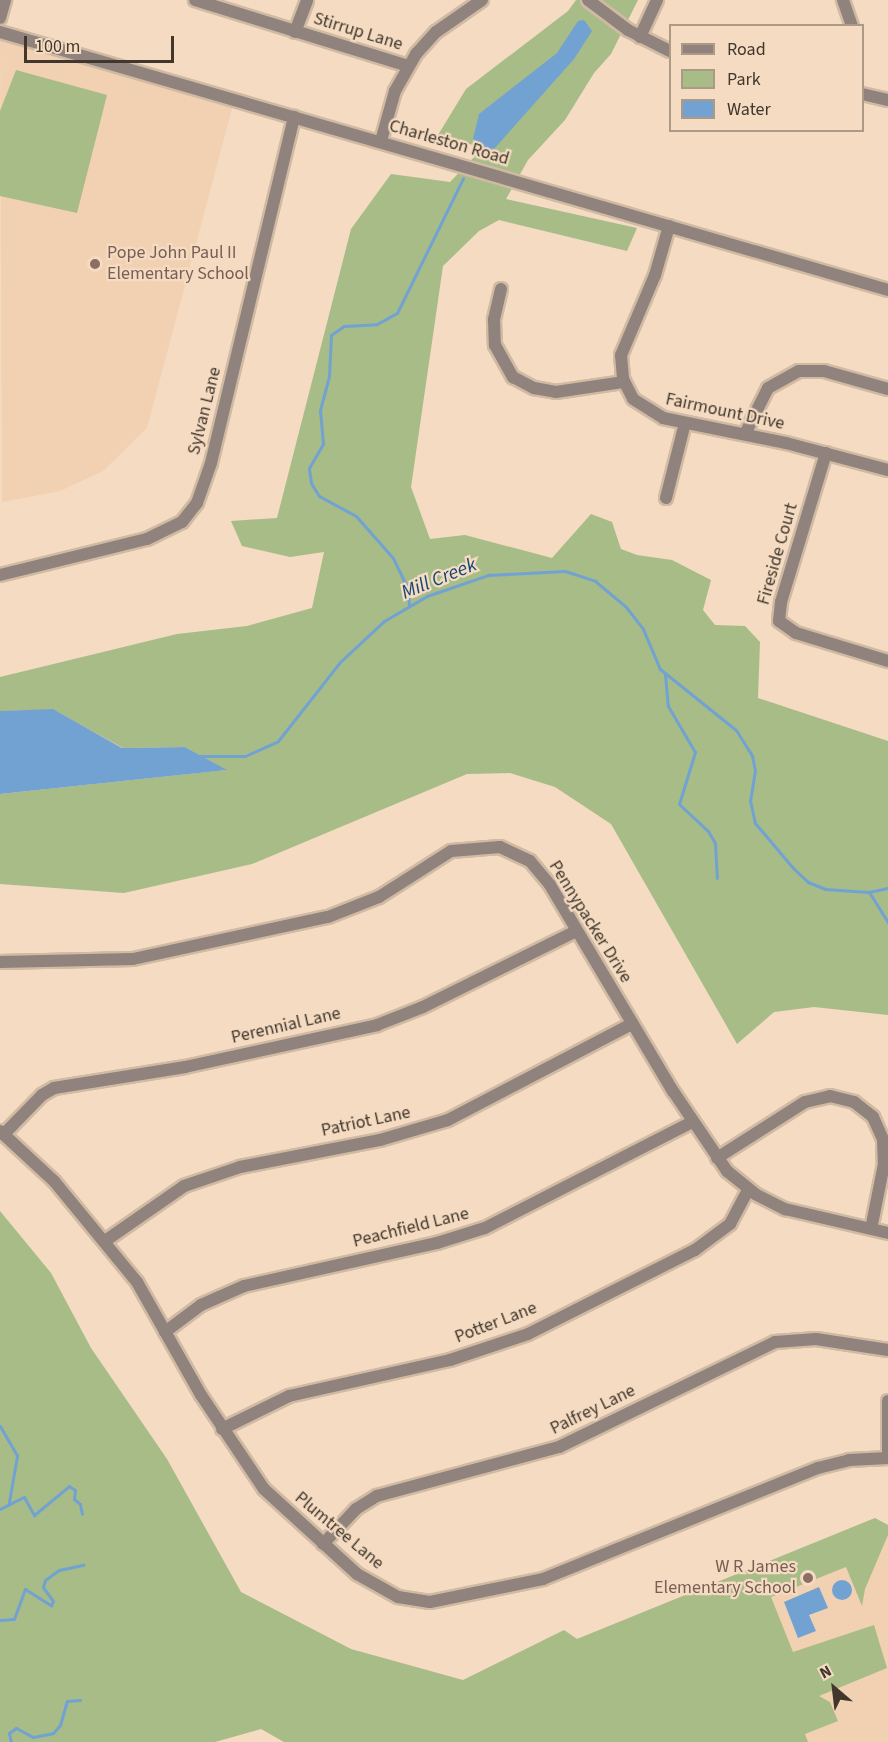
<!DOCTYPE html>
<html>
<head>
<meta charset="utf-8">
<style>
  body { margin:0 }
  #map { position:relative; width:888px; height:1742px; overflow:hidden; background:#f4dbc1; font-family:"Source Sans 3",sans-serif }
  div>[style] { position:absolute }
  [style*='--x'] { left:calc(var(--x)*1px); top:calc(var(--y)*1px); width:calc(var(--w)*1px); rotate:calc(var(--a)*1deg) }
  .built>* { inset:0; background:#f1d1b2 }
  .green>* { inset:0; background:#a7bc87 }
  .water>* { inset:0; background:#72a2d2 }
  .round { border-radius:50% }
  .stream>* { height:3px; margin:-1.5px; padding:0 1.5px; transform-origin:1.5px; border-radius:1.5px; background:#72a2d2 }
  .roads { filter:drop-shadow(2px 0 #d0baa3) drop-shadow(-2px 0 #d0baa3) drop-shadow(0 2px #d0baa3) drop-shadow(0 -2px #d0baa3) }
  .minor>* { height:12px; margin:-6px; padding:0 6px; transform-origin:6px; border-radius:6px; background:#90827c }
  .dots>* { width:16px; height:16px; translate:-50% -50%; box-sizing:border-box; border:3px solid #f4dbc1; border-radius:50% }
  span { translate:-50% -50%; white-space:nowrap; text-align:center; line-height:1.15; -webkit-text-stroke:4.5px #f4dbc1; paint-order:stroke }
  .street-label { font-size:18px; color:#41372d }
  .education-label { font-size:18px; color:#785e54 }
  .left { translate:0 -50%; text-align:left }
  .right { translate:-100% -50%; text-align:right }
  .water-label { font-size:20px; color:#124775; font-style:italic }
  .legend { position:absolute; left:669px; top:24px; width:195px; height:108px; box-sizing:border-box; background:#f4dbc1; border:2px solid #ac9986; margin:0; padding:8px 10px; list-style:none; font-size:18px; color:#41372d }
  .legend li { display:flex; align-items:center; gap:12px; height:30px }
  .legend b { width:30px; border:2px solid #ac9986 }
  .north { position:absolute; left:804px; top:1658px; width:60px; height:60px; -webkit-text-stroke:4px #f4dbc1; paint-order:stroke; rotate:332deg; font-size:16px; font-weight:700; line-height:24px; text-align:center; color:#41372d }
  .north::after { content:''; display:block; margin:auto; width:21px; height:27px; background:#41372d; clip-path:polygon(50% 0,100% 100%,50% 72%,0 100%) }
  .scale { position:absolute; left:24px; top:36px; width:150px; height:27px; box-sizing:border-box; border:3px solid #41372d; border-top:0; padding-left:8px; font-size:18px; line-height:21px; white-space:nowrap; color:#41372d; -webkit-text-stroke:4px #f4dbc1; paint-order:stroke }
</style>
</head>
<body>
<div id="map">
  <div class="built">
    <div style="clip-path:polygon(0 32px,234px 101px,147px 428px,103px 471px,60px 491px,2px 502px)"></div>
    <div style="clip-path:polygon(875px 1518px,888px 1525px,888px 1742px,532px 1742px,564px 1630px,577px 1639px)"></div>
  </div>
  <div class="green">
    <div style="clip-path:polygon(576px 0,638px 0,611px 54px,594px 73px,565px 120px,528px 160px,506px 199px,637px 228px,627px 251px,499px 220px,479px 231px,443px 266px,411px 487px,430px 539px,465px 535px,552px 558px,591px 514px,612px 522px,621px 549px,637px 555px,672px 560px,711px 580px,703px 610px,715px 625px,745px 626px,760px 642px,758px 698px,888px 741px,888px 1015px,814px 1007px,774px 1012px,737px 1044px,611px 824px,555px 787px,510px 773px,467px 774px,252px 864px,124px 893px,0 884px,0 794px,226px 770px,185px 747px,123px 748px,54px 710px,0 711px,0 677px,177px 634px,247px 626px,312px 608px,324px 552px,290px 557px,242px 546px,231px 521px,277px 518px,351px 229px,391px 174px,450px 182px,479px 152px,473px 145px,438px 135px,466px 89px,568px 11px)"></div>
    <div style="clip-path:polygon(16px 70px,107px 95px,77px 213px,0 196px,0 111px)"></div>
    <div style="clip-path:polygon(0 1211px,51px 1273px,91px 1348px,167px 1459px,241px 1592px,351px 1649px,463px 1680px,564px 1630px,577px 1639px,875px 1518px,888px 1525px,888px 1535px,865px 1589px,862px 1606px,846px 1567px,771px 1597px,793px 1652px,874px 1625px,887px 1668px,819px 1696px,830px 1702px,838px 1721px,805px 1734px,808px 1742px,284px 1742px,261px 1729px,215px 1742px,0 1742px)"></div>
  </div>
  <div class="water">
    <div style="clip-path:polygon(584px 20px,592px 31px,574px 59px,495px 148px,482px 153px,473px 139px,479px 114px,557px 53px,578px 21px)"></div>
    <div style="clip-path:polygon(53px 709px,122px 748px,185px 747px,227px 770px,0 794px,0 711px)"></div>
    <div class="round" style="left:832px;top:1580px;width:20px;height:20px"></div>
    <div style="clip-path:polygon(819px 1587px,828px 1608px,809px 1615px,816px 1631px,798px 1638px,784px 1602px)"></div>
  </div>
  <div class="stream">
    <div style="--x:474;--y:155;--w:11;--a:-63"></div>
    <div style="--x:409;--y:605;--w:16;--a:-94"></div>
    <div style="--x:408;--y:589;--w:34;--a:-116"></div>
    <div style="--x:393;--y:558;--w:56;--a:-131.4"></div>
    <div style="--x:356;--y:516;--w:42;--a:-151.6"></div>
    <div style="--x:319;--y:496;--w:15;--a:-122"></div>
    <div style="--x:311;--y:483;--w:15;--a:-98"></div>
    <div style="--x:309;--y:468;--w:28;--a:-60"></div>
    <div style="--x:323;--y:444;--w:34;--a:-95"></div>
    <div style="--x:320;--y:410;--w:35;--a:-75"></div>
    <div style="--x:329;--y:376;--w:41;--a:-87.2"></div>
    <div style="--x:331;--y:335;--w:16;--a:-35"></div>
    <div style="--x:344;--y:326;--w:33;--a:-3"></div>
    <div style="--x:377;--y:324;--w:23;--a:-29"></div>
    <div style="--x:397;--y:313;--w:150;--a:-63.9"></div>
    <div style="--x:665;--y:674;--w:32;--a:85"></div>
    <div style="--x:668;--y:706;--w:53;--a:59.6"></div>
    <div style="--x:695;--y:752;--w:54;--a:107.1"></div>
    <div style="--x:679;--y:804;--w:40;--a:43"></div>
    <div style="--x:708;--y:831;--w:14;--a:60"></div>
    <div style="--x:715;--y:843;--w:35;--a:87"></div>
    <div style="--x:200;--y:756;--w:45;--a:0"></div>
    <div style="--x:245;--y:756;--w:36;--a:-24"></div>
    <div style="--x:278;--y:741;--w:100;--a:-51.9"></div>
    <div style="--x:340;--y:662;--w:60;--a:-43"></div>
    <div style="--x:384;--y:621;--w:50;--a:-30.2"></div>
    <div style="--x:427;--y:596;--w:65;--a:-19"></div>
    <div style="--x:488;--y:575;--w:77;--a:-3"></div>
    <div style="--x:565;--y:571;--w:32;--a:18"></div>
    <div style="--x:595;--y:581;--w:40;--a:40"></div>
    <div style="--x:626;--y:607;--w:28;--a:52"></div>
    <div style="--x:643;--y:629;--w:43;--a:67"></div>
    <div style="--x:660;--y:669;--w:97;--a:38.8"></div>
    <div style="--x:736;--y:730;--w:31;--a:58"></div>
    <div style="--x:752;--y:756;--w:14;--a:78"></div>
    <div style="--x:755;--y:770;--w:30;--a:99"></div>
    <div style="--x:750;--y:800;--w:24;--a:78"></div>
    <div style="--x:755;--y:823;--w:59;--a:49.8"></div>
    <div style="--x:793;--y:868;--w:21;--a:43"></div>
    <div style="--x:808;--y:882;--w:18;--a:22"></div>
    <div style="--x:825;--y:889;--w:44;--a:3.9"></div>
    <div style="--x:869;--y:892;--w:19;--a:-12"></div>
    <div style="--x:869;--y:892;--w:36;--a:58"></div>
    <div style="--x:0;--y:1426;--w:34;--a:60"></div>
    <div style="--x:17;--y:1456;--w:47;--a:99.9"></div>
    <div style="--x:0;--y:1509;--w:27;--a:-27"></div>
    <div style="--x:24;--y:1497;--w:21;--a:61"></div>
    <div style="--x:34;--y:1515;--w:45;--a:-39.6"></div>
    <div style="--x:69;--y:1486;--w:7;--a:34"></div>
    <div style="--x:75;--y:1490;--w:9;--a:96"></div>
    <div style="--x:74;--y:1499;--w:8;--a:40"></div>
    <div style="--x:80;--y:1504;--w:10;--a:79"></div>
    <div style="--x:0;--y:1620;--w:14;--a:-4"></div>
    <div style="--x:14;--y:1619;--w:32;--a:-70"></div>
    <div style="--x:25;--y:1589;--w:31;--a:32"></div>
    <div style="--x:51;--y:1605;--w:4;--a:-63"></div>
    <div style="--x:53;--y:1601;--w:17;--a:-126"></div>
    <div style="--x:43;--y:1587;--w:7;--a:-74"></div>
    <div style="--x:45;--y:1580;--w:17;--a:-36"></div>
    <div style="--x:59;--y:1570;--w:25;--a:-12"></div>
    <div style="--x:11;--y:1742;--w:9;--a:-103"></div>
    <div style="--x:9;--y:1733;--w:9;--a:-36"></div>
    <div style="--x:16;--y:1728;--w:19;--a:28"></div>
    <div style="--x:33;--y:1737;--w:20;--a:-11"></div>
    <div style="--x:53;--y:1733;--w:11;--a:-49"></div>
    <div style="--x:60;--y:1725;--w:25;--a:-74"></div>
    <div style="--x:67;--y:1701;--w:13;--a:-4"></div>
  </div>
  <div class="roads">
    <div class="minor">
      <div style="--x:195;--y:0;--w:223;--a:17.2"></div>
      <div style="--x:588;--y:0;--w:50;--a:36.9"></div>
      <div style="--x:628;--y:30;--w:47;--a:26.6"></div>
      <div style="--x:843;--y:0;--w:28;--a:71"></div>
      <div style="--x:0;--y:18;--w:19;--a:-74"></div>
      <div style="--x:0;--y:32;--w:925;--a:16.2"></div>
      <div style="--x:295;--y:32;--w:34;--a:-69"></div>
      <div style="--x:640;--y:37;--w:41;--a:-65.3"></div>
      <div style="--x:862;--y:94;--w:27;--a:13"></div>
      <div style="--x:381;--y:141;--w:52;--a:-74.4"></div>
      <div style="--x:395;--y:91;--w:43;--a:-60.4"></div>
      <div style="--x:416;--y:54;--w:30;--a:-48"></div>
      <div style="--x:436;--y:32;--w:56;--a:-34.8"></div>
      <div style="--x:669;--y:226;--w:51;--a:105.9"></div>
      <div style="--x:655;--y:275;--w:87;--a:113"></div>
      <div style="--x:621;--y:355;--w:24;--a:85"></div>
      <div style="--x:623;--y:379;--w:22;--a:63"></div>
      <div style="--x:633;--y:399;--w:36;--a:32"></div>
      <div style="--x:663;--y:418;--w:126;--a:11.5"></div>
      <div style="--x:786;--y:443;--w:106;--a:14.8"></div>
      <div style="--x:501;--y:289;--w:32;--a:103"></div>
      <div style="--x:494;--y:320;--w:25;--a:88"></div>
      <div style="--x:495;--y:345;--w:37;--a:61"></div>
      <div style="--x:513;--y:377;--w:24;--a:28"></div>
      <div style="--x:534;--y:388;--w:22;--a:10"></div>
      <div style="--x:556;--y:392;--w:69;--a:-8.4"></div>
      <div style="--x:745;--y:434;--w:51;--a:-63.4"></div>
      <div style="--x:768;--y:388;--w:35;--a:-29"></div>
      <div style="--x:799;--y:371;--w:25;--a:0"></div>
      <div style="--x:824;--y:371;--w:66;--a:15.7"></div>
      <div style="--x:826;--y:453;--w:156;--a:106.8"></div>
      <div style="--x:781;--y:602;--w:19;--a:96"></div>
      <div style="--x:779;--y:621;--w:21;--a:35"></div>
      <div style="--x:796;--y:633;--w:96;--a:16.9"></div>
      <div style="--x:666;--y:498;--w:77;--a:-75.8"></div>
      <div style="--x:0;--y:575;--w:151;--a:-13.8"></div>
      <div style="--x:147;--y:539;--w:39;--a:-26"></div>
      <div style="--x:182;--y:522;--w:24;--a:-52"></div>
      <div style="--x:197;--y:503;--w:42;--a:-70.7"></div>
      <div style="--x:211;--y:463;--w:356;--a:-76.5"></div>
      <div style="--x:0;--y:962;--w:133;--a:-1.3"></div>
      <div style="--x:133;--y:959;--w:199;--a:-12.2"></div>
      <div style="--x:328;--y:917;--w:55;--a:-21.4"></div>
      <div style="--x:379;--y:897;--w:85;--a:-32.6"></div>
      <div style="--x:451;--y:851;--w:49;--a:-4.7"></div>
      <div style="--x:500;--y:847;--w:33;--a:25"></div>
      <div style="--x:530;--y:861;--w:31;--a:50"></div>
      <div style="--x:550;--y:885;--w:240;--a:59.2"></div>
      <div style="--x:673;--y:1091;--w:97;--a:56"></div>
      <div style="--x:727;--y:1171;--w:36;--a:39"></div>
      <div style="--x:755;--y:1194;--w:34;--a:27"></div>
      <div style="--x:785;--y:1209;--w:106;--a:13.1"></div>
      <div style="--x:0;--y:1131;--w:74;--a:42.8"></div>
      <div style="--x:54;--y:1181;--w:131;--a:50.6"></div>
      <div style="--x:137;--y:1282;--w:130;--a:60.5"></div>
      <div style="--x:201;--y:1395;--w:113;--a:56.2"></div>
      <div style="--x:264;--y:1489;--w:126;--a:42.4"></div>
      <div style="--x:357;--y:1574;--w:47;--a:29.3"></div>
      <div style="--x:398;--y:1597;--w:32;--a:9"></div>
      <div style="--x:430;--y:1602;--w:115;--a:-11.5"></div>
      <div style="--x:543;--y:1579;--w:297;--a:-22"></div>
      <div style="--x:818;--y:1468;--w:32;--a:-14"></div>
      <div style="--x:849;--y:1460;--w:39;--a:-3"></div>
      <div style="--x:4;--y:1134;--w:54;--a:-45.7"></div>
      <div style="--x:42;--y:1095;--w:14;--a:-30"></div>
      <div style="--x:54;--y:1088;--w:133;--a:-9.1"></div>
      <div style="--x:185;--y:1067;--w:197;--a:-12.3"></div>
      <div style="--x:377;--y:1025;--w:49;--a:-21.4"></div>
      <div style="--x:423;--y:1007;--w:171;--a:-26.4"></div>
      <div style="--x:717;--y:1158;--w:104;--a:-32.5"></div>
      <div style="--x:805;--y:1102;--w:26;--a:-13"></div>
      <div style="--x:830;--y:1096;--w:25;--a:14"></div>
      <div style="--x:854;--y:1102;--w:24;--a:38"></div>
      <div style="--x:873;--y:1117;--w:24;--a:66"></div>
      <div style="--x:883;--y:1139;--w:25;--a:88"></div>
      <div style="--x:884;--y:1164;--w:66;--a:101.3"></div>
      <div style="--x:105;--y:1241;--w:96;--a:-34.8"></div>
      <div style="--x:184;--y:1186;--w:59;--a:-18.7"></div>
      <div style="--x:240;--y:1167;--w:143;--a:-10.9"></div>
      <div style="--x:380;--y:1140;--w:71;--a:-16.4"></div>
      <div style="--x:448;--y:1120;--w:208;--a:-27.6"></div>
      <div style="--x:165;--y:1332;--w:45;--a:-36.9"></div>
      <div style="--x:201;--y:1305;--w:47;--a:-23.8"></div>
      <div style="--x:244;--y:1286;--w:198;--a:-12.6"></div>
      <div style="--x:437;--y:1243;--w:50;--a:-17.4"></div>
      <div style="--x:485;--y:1228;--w:233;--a:-27.1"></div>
      <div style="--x:888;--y:1401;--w:53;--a:90"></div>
      <div style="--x:222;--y:1429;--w:75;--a:-26.2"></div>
      <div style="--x:289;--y:1396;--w:165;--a:-12.6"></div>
      <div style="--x:450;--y:1360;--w:82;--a:-18.4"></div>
      <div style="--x:528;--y:1334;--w:187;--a:-26.7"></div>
      <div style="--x:695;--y:1250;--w:44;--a:-36.6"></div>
      <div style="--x:730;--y:1224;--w:40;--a:-62"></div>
      <div style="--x:323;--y:1544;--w:48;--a:-46.7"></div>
      <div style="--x:356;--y:1509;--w:25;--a:-32"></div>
      <div style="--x:377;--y:1496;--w:188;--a:-15.1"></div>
      <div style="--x:559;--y:1447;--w:240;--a:-25.9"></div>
      <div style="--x:775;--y:1342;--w:41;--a:-4.2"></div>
      <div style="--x:816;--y:1339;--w:73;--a:8.7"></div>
    </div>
  </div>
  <div class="dots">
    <div style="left:95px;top:264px;background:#8d6e63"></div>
    <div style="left:808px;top:1578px;background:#8d6e63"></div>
  </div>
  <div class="street-label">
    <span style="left:358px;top:32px;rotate:17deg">Stirrup Lane</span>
    <span style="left:449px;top:143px;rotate:16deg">Charleston Road</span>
    <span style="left:205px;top:411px;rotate:-76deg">Sylvan Lane</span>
    <span style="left:725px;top:412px;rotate:12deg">Fairmount Drive</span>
    <span style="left:778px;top:554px;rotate:-74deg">Fireside Court</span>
    <span style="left:590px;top:922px;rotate:58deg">Pennypacker Drive</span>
    <span style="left:286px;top:1026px;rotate:-13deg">Perennial Lane</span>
    <span style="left:366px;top:1122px;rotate:-12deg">Patriot Lane</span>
    <span style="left:411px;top:1228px;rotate:-14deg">Peachfield Lane</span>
    <span style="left:496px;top:1323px;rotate:-21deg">Potter Lane</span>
    <span style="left:593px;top:1410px;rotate:-26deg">Palfrey Lane</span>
    <span style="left:339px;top:1531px;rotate:40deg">Plumtree Lane</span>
  </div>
  <div class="education-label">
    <span class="left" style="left:107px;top:264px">Pope John Paul II<br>Elementary School</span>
    <span class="right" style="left:796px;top:1578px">W R James<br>Elementary School</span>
  </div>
  <div class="water-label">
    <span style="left:439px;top:579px;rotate:-22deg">Mill Creek</span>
  </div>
  <ul class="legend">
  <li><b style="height:8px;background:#90827c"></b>Road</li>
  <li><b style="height:16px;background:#a7bc87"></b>Park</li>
  <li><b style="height:16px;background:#72a2d2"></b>Water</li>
  </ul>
  <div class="north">N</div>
  <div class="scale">100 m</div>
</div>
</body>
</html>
